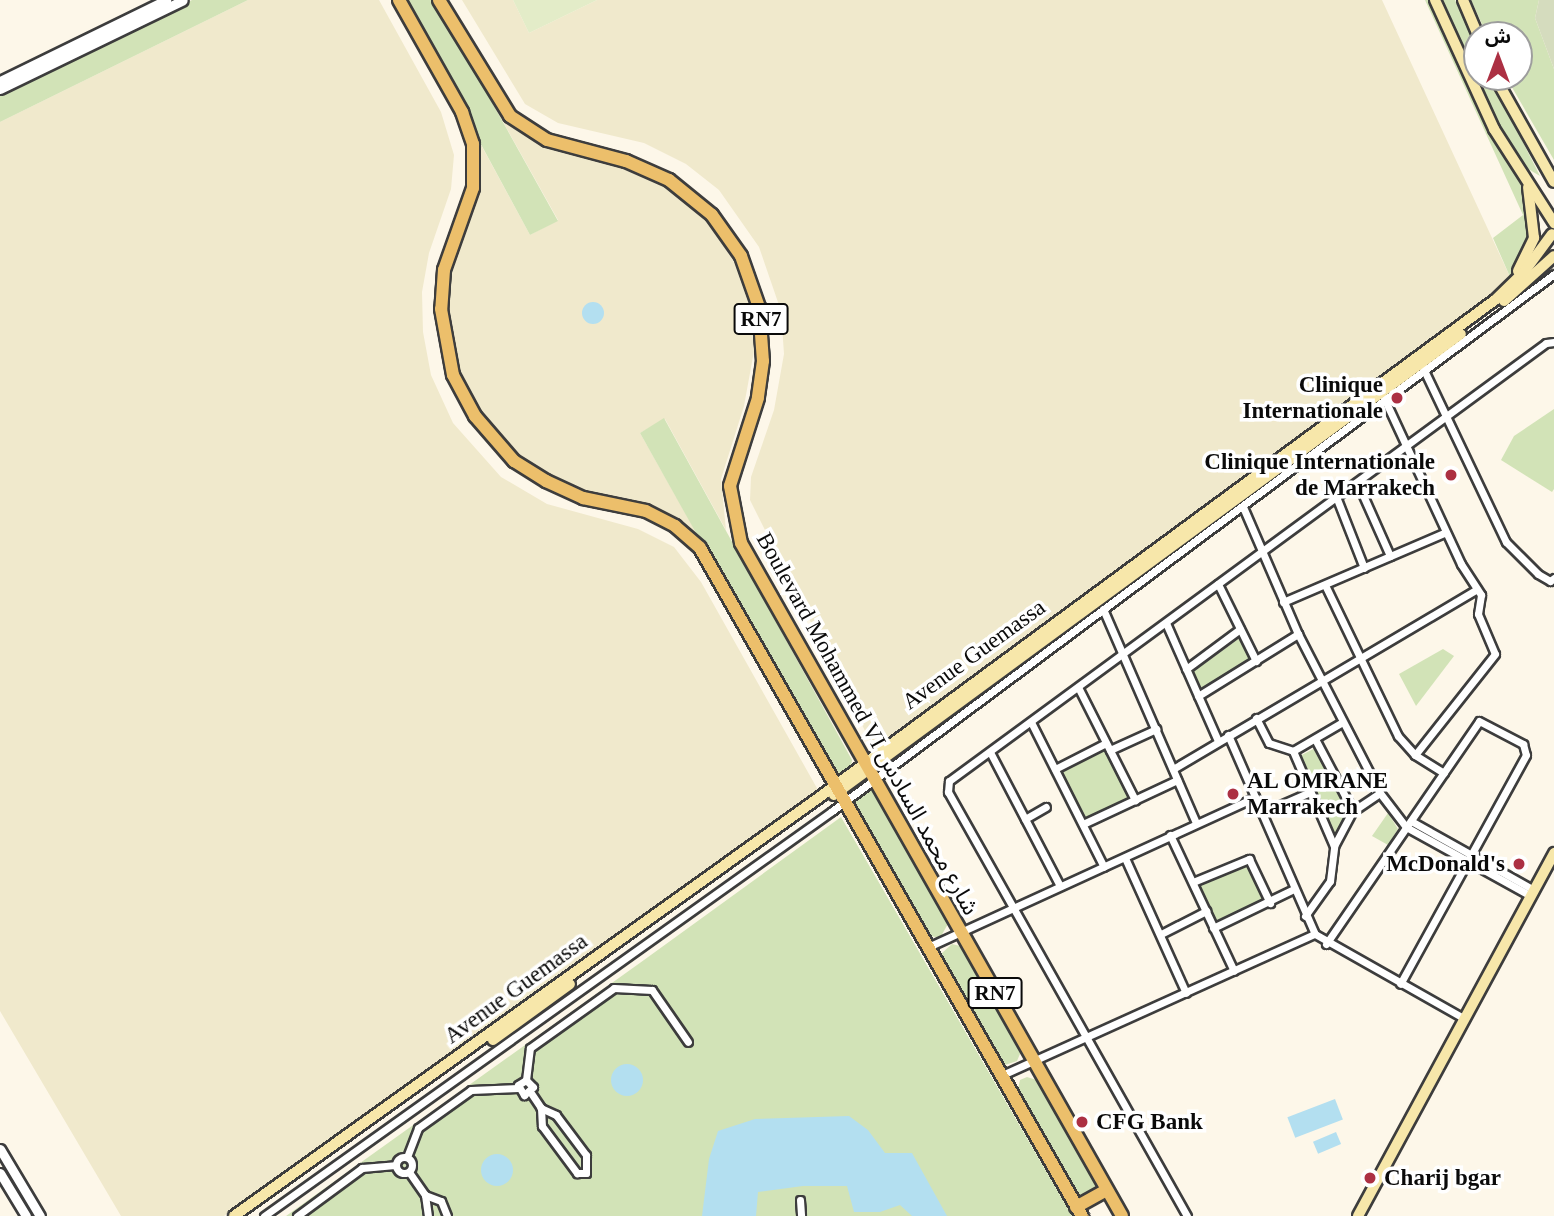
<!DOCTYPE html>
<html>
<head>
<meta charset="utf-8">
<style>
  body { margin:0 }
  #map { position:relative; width:1554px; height:1216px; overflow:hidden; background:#fdf7e9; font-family:"Times New Roman","Noto Sans Arabic",serif }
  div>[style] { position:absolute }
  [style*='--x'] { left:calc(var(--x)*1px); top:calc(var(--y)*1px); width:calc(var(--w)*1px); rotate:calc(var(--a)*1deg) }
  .farmland>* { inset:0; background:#f0e9cc }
  .green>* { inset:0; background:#d2e3b7; transform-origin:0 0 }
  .cemetery>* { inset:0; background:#d5dcbe }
  .pitch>* { inset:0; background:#e3ecc8 }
  .water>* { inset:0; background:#b3dff0; transform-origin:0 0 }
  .round { border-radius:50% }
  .roads { filter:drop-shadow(2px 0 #3d3d3d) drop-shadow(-2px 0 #3d3d3d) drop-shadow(0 2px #3d3d3d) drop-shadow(0 -2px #3d3d3d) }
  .minor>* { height:7px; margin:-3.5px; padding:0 3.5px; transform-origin:3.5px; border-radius:3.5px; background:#fff }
  .minor>.ring { margin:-3.5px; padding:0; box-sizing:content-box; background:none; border:7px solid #fff; border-radius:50% }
  .tertiary>* { height:9px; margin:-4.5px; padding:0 4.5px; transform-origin:4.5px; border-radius:4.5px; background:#fff }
  .secondary>* { height:10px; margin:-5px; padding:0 5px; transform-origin:5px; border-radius:5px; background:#f7e7aa }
  .primary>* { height:12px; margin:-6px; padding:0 6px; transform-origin:6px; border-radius:6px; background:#ecbf6b }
  .dots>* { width:19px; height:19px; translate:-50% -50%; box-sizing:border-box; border:4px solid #fff; border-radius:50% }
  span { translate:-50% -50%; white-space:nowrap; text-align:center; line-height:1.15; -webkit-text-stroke:7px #fff; paint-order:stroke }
  .shield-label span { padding:2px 5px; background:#fff; border:2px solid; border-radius:5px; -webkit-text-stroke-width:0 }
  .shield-label { font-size:21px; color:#0a0a0a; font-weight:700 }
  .poi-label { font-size:23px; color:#0a0a0a; font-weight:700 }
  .right { translate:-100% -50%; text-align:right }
  .left { translate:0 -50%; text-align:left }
  .street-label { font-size:23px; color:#0a0a0a }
  .north { position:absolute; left:1463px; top:21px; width:70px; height:70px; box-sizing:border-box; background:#fff; border:2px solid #9d9d9d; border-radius:50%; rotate:0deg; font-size:19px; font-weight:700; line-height:28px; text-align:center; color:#0a0a0a }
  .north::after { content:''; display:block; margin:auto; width:24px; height:32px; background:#ac3043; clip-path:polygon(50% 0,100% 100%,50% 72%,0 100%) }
</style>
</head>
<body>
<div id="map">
  <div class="farmland">
    <div style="clip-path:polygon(248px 0,379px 0,441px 112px,454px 155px,451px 189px,429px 253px,422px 292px,423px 332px,431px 375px,453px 423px,501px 477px,547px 504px,638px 529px,674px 547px,701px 582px,818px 790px,224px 1216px,121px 1216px,0 1011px,0 122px)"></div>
    <div style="clip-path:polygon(462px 0,513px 0,529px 33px,597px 0,1382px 0,1511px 279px,874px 749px,750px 500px,751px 477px,774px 410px,784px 354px,781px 311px,759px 247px,719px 190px,686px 164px,644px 143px,558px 123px,525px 104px)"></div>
    <div style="clip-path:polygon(502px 120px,541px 145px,631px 169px,672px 190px,712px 227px,738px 269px,749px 297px,754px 351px,744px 406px,721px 479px,726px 530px,665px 419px,640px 433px,704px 546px,656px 510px,570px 488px,523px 461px,483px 422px,458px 377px,447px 333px,447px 295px,451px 265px,469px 213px,474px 132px,530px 235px,558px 220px)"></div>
  </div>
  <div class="green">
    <div style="clip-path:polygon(192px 0,248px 0,0 122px,0 94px)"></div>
    <div style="clip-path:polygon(403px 0,435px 0,558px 221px,530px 235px)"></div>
    <div style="clip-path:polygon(1425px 0,1455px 0,1477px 48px,1477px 77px,1490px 77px,1540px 176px,1508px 157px,1525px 188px,1532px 229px,1511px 279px,1493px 238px,1523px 215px)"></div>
    <div style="clip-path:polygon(1471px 0,1539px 0,1535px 18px,1554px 69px,1554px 160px,1506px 77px,1519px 77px,1519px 35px,1487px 35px)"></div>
    <div style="clip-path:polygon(1554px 409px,1554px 489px,1552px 492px,1501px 460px,1514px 436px)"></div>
    <div style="clip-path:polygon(664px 418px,852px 760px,851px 767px,839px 775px,826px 765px,640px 433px)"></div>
    <div style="clip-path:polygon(1241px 637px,1254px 664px,1200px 697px,1190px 674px)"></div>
    <div style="clip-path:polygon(1443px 649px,1454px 656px,1416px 706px,1399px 674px)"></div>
    <div style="left:1105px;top:747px;width:57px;height:52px;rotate:63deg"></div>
    <div style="clip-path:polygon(1317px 747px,1354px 813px,1336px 843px,1298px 757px)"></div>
    <div style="clip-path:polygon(873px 785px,949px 922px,940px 938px,926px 935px,850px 801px)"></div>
    <div style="clip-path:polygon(1388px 813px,1398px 829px,1388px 845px,1372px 836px)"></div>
    <div style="clip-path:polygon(841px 817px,1072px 1216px,286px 1216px,644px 960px)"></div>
    <div style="left:1248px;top:861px;width:46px;height:55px;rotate:64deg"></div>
    <div style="clip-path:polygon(952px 944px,964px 947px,1022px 1049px,1017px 1061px,1005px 1065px,998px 1060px,941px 961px,942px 953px)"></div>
    <div style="clip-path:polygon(1027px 1077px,1040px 1081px,1098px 1181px,1097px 1188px,1086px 1197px,1073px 1193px,1017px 1094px,1020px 1080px)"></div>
  </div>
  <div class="cemetery">
    <div style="clip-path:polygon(1539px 0,1554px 0,1554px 69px,1535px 18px)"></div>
  </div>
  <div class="pitch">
    <div style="clip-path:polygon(513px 0,597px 0,529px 33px)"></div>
  </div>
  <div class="water">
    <div class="round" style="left:582px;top:302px;width:22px;height:22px"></div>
    <div class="round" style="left:611px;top:1064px;width:32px;height:32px"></div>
    <div style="left:1335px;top:1099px;width:22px;height:51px;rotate:69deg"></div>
    <div style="clip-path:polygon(849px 1116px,868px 1130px,885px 1153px,912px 1153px,947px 1216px,912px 1216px,900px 1205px,880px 1212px,854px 1212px,847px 1186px,803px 1186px,758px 1192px,756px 1216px,702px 1216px,709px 1159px,718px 1131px,755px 1119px)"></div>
    <div style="left:1336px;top:1132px;width:13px;height:25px;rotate:67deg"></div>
    <div class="round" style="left:481px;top:1154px;width:32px;height:32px"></div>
  </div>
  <div class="roads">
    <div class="minor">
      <div style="--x:1423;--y:368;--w:193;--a:64.5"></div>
      <div style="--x:1506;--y:542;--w:45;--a:45"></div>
      <div style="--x:1538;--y:574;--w:14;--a:30"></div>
      <div style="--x:1550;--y:581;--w:5;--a:-37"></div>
      <div style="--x:1384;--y:398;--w:183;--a:65.1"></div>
      <div style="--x:1461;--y:564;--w:37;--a:57"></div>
      <div style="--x:1481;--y:595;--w:19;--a:99"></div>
      <div style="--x:1478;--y:614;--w:43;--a:67"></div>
      <div style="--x:1495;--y:654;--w:129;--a:128.4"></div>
      <div style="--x:1358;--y:484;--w:79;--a:66"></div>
      <div style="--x:1337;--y:499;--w:74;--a:68.6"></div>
      <div style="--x:1243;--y:507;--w:138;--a:66.6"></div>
      <div style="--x:1298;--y:634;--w:179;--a:62.7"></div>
      <div style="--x:1380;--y:793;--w:43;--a:52.6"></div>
      <div style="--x:1406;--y:827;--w:143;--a:28.9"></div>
      <div style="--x:1218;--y:584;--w:86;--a:63.7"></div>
      <div style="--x:1325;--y:585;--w:168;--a:64.2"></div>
      <div style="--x:1398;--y:736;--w:25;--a:48"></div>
      <div style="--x:1415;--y:755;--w:34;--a:32"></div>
      <div style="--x:1283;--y:602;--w:177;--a:-23.2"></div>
      <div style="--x:1103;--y:609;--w:233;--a:66.5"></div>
      <div style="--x:1166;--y:623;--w:129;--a:66.2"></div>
      <div style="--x:1186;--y:669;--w:67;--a:-36.5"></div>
      <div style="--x:1078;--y:687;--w:127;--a:63.2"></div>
      <div style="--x:1198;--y:696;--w:118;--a:-31.8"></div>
      <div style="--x:1256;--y:718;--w:28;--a:63"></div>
      <div style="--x:1269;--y:743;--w:25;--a:18"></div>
      <div style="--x:1293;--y:751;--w:103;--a:66.7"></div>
      <div style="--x:1031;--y:722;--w:162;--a:63.3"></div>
      <div style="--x:1228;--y:735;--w:217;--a:66.4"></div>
      <div style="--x:1315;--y:934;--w:172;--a:29.5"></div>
      <div style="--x:1315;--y:739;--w:81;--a:62.2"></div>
      <div style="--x:1110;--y:750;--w:51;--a:-24.5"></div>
      <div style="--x:1293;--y:751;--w:56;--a:-30.3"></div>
      <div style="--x:990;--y:752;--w:151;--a:62.4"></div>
      <div style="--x:1055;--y:769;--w:57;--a:-27"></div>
      <div style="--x:1173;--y:769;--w:353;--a:-30.6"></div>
      <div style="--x:1262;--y:813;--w:50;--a:-23.5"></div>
      <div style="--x:1025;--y:819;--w:24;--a:-30"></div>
      <div style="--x:1411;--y:821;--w:141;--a:29.3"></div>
      <div style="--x:1083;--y:824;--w:104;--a:-25.1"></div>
      <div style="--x:1170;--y:835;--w:150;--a:64.8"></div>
      <div style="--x:1125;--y:858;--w:148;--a:65.7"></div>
      <div style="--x:1193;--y:882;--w:61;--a:-22.3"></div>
      <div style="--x:1249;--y:859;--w:49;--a:64.5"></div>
      <div style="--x:1305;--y:916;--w:43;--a:-54.5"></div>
      <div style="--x:1330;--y:881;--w:35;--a:-83"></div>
      <div style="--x:1334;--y:846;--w:40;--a:-62"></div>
      <div style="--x:1353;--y:811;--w:32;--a:-34"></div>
      <div style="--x:1213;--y:928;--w:90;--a:-25.7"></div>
      <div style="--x:1161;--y:934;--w:51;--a:-27.1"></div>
      <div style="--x:1326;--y:944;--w:270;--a:-55.5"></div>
      <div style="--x:1479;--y:721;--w:50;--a:27.6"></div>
      <div style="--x:1523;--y:744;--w:11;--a:75"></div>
      <div style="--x:1526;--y:755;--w:261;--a:118.8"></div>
      <div style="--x:928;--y:947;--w:360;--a:-24.6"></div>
      <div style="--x:1002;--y:1075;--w:343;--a:-24.3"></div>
      <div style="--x:526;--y:1080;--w:9;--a:148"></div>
      <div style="--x:518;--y:1085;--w:12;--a:59"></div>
      <div style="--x:524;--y:1095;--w:12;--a:-42"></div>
      <div style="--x:533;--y:1087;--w:10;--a:-135"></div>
      <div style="--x:526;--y:1080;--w:32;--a:-83"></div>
      <div style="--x:530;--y:1048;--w:103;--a:-35.5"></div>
      <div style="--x:614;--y:988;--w:38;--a:3"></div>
      <div style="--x:652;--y:990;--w:63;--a:55.3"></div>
      <div style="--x:531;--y:1093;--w:18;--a:56"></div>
      <div style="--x:541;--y:1108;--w:18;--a:87"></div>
      <div style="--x:542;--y:1126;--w:59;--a:53.3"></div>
      <div style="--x:577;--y:1173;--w:9;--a:0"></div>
      <div style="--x:586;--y:1173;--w:18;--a:-90"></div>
      <div style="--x:586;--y:1155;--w:50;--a:-126.9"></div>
      <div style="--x:556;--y:1115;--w:17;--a:-155"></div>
      <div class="ring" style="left:396px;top:1157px;width:9px;height:9px"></div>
      <div style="--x:407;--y:1157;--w:31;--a:-69"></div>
      <div style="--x:418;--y:1128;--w:65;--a:-35.6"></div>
      <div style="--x:471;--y:1090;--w:47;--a:-2.4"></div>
      <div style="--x:409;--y:1172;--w:28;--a:55"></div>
      <div style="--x:425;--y:1195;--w:21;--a:82"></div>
      <div style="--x:425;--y:1195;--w:17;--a:21"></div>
      <div style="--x:441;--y:1201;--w:16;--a:68"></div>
      <div style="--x:800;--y:1200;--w:16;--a:86"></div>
      <div style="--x:264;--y:1216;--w:698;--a:-35.49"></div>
      <div style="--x:832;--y:811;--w:900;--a:-36.64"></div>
      <div style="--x:297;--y:1216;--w:81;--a:-36.4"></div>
      <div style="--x:362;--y:1168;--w:33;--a:-5"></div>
      <div style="--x:1187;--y:1216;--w:487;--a:-119.4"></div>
      <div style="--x:948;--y:792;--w:11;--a:-85"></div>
      <div style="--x:949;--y:781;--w:740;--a:-36.27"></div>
      <div style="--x:1546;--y:343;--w:8;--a:-7"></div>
    </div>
    <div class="tertiary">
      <div style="--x:0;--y:81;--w:185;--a:-26"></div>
      <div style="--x:0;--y:89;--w:203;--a:-25.9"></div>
      <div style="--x:0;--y:1149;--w:78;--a:59.2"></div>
      <div style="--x:0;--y:1173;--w:50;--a:58.8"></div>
    </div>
    <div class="secondary">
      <div style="--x:1435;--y:0;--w:142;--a:65.4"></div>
      <div style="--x:1494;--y:129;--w:112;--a:57.4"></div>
      <div style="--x:1463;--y:0;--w:38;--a:67"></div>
      <div style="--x:1495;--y:77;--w:120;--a:60.7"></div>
      <div style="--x:1518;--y:271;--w:37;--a:-64"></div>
      <div style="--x:1534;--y:238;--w:51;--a:-96.7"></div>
      <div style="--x:1504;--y:301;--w:67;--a:-42"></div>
      <div style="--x:834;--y:795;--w:778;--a:-36.33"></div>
      <div style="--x:493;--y:1040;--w:95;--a:-36"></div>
      <div style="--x:234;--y:1216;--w:722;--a:-35.58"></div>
      <div style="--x:821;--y:796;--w:837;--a:-36.35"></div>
      <div style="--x:1495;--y:300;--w:40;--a:-44"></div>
      <div style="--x:1524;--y:272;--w:47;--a:-53.6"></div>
      <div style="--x:1358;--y:1216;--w:413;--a:-61.6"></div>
    </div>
    <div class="primary">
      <div style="--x:399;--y:0;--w:129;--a:60.6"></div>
      <div style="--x:462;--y:112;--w:34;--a:71"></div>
      <div style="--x:473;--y:144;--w:44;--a:90"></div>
      <div style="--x:473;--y:188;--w:87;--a:109.5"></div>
      <div style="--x:444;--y:270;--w:39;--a:94"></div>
      <div style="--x:441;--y:309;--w:67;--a:79.7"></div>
      <div style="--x:453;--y:375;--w:47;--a:61.8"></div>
      <div style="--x:475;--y:416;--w:60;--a:49.1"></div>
      <div style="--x:514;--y:461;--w:38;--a:32"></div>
      <div style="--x:546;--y:481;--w:41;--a:24.7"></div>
      <div style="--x:583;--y:498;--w:64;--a:11.7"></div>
      <div style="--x:646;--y:511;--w:33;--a:27"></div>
      <div style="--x:675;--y:526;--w:33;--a:41"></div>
      <div style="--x:700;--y:548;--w:770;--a:60.24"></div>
      <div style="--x:439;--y:0;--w:136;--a:58.5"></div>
      <div style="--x:510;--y:116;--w:44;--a:33"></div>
      <div style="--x:547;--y:140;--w:82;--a:14.9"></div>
      <div style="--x:626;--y:161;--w:47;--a:23.8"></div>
      <div style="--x:669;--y:180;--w:55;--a:39.1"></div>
      <div style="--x:712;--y:215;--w:50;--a:54.7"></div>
      <div style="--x:741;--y:256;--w:54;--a:70.6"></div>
      <div style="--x:759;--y:307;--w:54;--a:85.8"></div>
      <div style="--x:763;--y:361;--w:37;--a:98"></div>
      <div style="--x:758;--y:398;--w:92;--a:107.7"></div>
      <div style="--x:730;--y:486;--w:58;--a:79.1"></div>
      <div style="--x:741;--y:543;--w:773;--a:60.48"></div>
      <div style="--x:1076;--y:1207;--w:35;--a:-29"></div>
    </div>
  </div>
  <div class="dots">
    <div style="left:1397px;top:398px;background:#ac3043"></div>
    <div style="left:1451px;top:475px;background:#ac3043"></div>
    <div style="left:1233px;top:794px;background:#ac3043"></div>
    <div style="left:1519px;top:864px;background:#ac3043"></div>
    <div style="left:1082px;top:1122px;background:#ac3043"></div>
    <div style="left:1370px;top:1178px;background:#ac3043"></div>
  </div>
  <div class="shield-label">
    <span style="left:761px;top:319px">RN7</span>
    <span style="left:995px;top:993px">RN7</span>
  </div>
  <div class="poi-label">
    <span class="right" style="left:1383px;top:398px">Clinique<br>Internationale</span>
    <span class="right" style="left:1435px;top:475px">Clinique Internationale<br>de Marrakech</span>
    <span class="left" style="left:1247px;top:794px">AL OMRANE<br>Marrakech</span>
    <span class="right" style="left:1505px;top:864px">McDonald's</span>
    <span class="left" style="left:1096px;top:1122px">CFG Bank</span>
    <span class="left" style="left:1384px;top:1178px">Charij bgar</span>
  </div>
  <div class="street-label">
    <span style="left:974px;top:655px;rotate:-36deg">Avenue Guemassa</span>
    <span style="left:867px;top:724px;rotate:61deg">Boulevard Mohammed VI شارع محمد السادس</span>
    <span style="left:516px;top:989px;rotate:-36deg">Avenue Guemassa</span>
  </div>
  <div class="north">ش</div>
</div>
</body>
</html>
